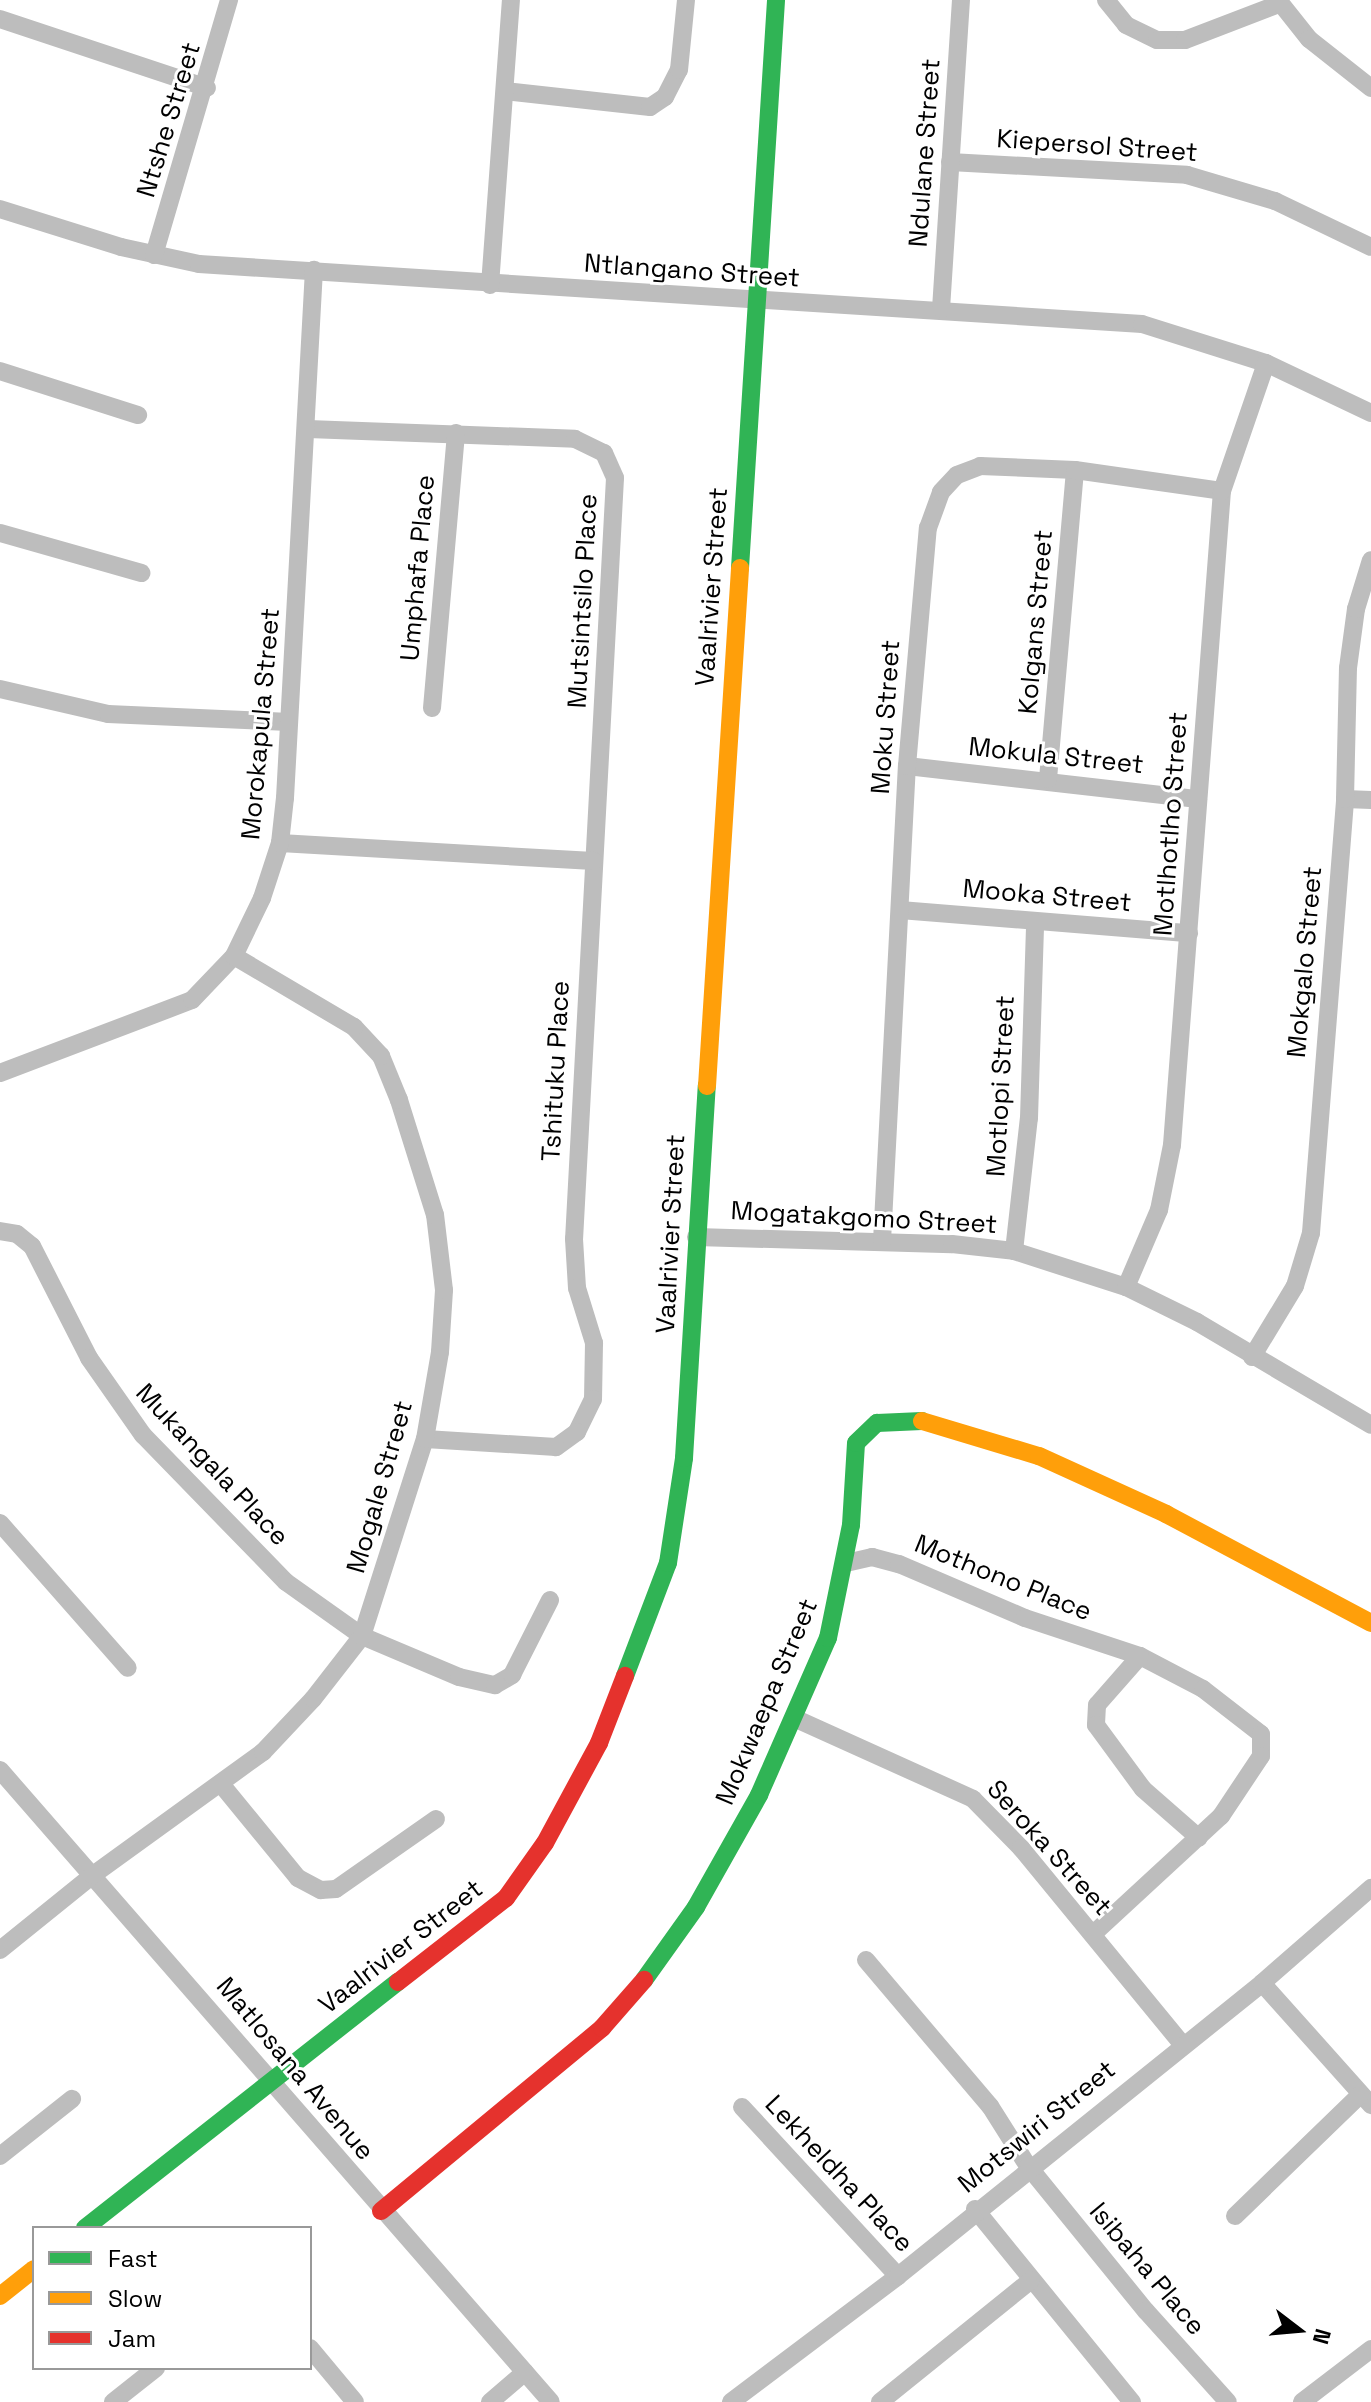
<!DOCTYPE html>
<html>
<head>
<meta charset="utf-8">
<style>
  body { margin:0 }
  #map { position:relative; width:1371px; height:2402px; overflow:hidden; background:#fff; font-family:"Space Grotesk",sans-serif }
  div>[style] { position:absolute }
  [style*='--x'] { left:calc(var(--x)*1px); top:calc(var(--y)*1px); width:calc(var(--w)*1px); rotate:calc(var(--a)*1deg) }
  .street>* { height:18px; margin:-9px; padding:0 9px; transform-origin:9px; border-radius:9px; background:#bdbdbd }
  .fast>* { height:18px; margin:-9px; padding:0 9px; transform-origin:9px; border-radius:9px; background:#30b455 }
  .slow>* { height:18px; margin:-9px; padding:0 9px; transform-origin:9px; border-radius:9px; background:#ff9f0a }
  .jam>* { height:18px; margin:-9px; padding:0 9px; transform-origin:9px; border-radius:9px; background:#e5322d }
  span { translate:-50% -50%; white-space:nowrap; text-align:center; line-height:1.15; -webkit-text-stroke:6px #fff; paint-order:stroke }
  .street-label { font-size:26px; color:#000 }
  .legend { position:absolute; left:32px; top:2226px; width:280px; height:144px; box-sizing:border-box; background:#fff; border:2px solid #999; margin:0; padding:10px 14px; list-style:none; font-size:24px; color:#000 }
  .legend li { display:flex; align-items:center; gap:16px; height:40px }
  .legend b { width:40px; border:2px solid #999 }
  .north { position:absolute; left:1259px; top:2290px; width:80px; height:80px; -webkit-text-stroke:6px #fff; paint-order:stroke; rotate:106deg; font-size:22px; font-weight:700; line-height:32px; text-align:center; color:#000 }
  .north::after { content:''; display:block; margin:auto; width:28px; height:36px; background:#000; clip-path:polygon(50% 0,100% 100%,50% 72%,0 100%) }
</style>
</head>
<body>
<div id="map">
  <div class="street">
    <div style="--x:1106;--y:0;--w:32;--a:51"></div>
    <div style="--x:1126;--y:25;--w:34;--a:26"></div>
    <div style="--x:1157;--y:40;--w:28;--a:0"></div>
    <div style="--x:1185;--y:40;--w:101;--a:-21"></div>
    <div style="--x:1278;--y:0;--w:50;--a:51.5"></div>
    <div style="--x:1309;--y:39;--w:79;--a:38.3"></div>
    <div style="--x:0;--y:19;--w:218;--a:18.4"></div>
    <div style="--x:505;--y:91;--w:146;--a:6.3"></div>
    <div style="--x:650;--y:107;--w:18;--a:-34"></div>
    <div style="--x:665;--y:97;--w:30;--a:-63"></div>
    <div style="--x:679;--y:70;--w:70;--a:-84.3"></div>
    <div style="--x:950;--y:162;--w:237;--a:3.1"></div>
    <div style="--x:1187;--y:175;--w:92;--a:16.5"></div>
    <div style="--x:1275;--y:201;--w:106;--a:25.6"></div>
    <div style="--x:0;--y:209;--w:127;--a:17.4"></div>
    <div style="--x:121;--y:247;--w:80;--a:12.3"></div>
    <div style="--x:199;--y:264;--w:945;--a:3.64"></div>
    <div style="--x:1142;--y:324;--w:130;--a:17.5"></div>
    <div style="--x:1266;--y:363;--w:116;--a:25.5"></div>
    <div style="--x:154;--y:255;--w:266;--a:-73.6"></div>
    <div style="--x:490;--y:285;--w:286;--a:-85.8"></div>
    <div style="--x:941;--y:309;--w:310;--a:-86.3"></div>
    <div style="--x:0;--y:371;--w:145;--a:17.7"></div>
    <div style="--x:308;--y:429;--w:267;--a:2.1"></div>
    <div style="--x:575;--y:439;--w:32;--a:26"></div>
    <div style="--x:604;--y:453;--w:27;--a:66"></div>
    <div style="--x:615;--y:478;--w:762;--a:93.08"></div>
    <div style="--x:574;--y:1239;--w:49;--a:86.5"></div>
    <div style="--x:577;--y:1288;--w:58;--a:72.8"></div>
    <div style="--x:594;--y:1343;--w:56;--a:91"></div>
    <div style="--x:593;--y:1399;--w:37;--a:116"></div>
    <div style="--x:577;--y:1432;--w:26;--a:144"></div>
    <div style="--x:556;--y:1447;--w:131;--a:-176.5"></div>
    <div style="--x:0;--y:533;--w:147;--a:15.8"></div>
    <div style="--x:0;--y:689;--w:111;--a:13"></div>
    <div style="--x:108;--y:714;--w:181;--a:2.5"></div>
    <div style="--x:432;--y:708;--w:276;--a:-85"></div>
    <div style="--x:907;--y:766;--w:293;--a:6.5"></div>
    <div style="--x:1048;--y:779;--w:310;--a:-85"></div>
    <div style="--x:1345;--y:799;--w:26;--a:2"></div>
    <div style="--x:280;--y:843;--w:314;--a:3.3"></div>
    <div style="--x:900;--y:910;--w:290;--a:4.6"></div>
    <div style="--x:0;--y:1073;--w:205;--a:-20.8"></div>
    <div style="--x:192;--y:1000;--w:61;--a:-46.3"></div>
    <div style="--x:234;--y:956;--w:64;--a:-64.2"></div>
    <div style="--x:262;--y:898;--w:58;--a:-71.9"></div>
    <div style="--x:280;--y:843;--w:45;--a:-83.7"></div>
    <div style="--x:285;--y:798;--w:529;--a:-86.86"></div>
    <div style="--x:0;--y:1231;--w:17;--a:10"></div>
    <div style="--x:17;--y:1234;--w:19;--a:39"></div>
    <div style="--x:32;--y:1246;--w:126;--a:63"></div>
    <div style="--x:89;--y:1358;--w:94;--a:55"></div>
    <div style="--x:143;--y:1435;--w:205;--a:45.8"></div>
    <div style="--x:286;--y:1582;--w:93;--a:35.4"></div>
    <div style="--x:362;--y:1636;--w:105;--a:22.9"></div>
    <div style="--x:459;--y:1677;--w:37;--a:13"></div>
    <div style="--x:495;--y:1685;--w:20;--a:-30"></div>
    <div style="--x:512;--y:1675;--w:84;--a:-63.1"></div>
    <div style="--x:696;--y:1237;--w:256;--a:1.6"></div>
    <div style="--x:952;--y:1244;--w:62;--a:6.4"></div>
    <div style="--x:1014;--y:1251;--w:118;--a:17.8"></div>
    <div style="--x:1126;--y:1287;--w:79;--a:26.2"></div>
    <div style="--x:1197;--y:1322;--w:202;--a:30.6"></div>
    <div style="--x:882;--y:1241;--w:476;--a:-87"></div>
    <div style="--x:907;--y:766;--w:239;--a:-85"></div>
    <div style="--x:928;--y:528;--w:38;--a:-70"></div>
    <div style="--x:941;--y:492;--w:23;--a:-47"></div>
    <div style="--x:957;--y:475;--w:25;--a:-21"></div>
    <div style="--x:980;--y:466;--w:95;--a:2.4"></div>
    <div style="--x:1075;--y:470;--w:148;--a:8.1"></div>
    <div style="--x:1014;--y:1251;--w:134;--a:-83.6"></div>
    <div style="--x:1029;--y:1118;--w:195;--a:-88.2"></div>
    <div style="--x:1126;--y:1287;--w:84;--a:-66.8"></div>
    <div style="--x:1159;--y:1210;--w:66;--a:-78.7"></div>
    <div style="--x:1172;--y:1145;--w:656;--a:-85.63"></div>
    <div style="--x:1222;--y:491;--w:135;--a:-71"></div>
    <div style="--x:1252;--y:1357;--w:83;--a:-58.8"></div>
    <div style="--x:1295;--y:1286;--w:55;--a:-73.2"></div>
    <div style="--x:1311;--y:1233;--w:435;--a:-85.5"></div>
    <div style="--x:1345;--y:799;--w:131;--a:-88.7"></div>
    <div style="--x:1348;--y:668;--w:60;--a:-82.3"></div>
    <div style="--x:1356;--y:609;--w:51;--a:-73"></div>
    <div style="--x:0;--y:1523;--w:193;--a:48.6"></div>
    <div style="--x:846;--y:1563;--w:27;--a:-13"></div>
    <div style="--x:872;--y:1557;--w:28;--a:15"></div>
    <div style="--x:899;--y:1564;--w:137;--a:23.2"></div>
    <div style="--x:1025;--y:1618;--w:121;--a:18.3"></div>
    <div style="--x:1140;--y:1656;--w:71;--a:27.6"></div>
    <div style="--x:1203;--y:1689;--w:73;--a:37.8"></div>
    <div style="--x:1261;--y:1734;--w:22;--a:90"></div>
    <div style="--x:1261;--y:1756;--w:72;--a:123.7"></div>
    <div style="--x:1221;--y:1816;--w:174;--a:137.3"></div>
    <div style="--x:1140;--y:1656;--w:65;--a:131.3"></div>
    <div style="--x:1097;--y:1705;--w:20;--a:93"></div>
    <div style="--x:1096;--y:1725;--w:79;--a:53.7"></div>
    <div style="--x:1143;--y:1789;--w:74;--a:41.2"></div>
    <div style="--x:794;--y:1718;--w:196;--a:24.3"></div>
    <div style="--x:973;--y:1799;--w:69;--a:45.6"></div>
    <div style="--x:1021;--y:1848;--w:254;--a:50.6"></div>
    <div style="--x:0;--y:1770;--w:838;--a:48.92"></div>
    <div style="--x:221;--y:1784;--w:122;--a:50.7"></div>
    <div style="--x:298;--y:1878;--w:26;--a:28"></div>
    <div style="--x:321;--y:1890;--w:15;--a:-4"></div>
    <div style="--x:336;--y:1889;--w:122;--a:-35"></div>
    <div style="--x:0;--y:1950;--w:119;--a:-38.9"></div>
    <div style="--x:93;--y:1875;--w:210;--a:-35.9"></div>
    <div style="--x:263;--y:1752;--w:73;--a:-46.7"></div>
    <div style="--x:313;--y:1699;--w:80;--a:-52.1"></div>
    <div style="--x:362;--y:1636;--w:207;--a:-72.3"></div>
    <div style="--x:425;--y:1439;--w:88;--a:-80.2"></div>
    <div style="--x:440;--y:1352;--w:62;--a:-86.3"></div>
    <div style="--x:444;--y:1290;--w:76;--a:-96.8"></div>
    <div style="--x:435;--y:1215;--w:121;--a:-107.4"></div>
    <div style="--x:399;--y:1100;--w:48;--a:-112.2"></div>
    <div style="--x:381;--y:1056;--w:40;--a:-133"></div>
    <div style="--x:354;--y:1027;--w:139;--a:-149.4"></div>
    <div style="--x:866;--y:1960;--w:192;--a:49.7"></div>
    <div style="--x:990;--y:2106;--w:71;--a:57.7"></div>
    <div style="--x:1028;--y:2166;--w:187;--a:50.9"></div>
    <div style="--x:1146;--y:2311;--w:122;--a:48"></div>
    <div style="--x:1262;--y:1983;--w:164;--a:48.2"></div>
    <div style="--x:742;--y:2107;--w:230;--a:47.3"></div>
    <div style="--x:0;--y:2156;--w:92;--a:-38.4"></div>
    <div style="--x:975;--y:2209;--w:249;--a:50.9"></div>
    <div style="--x:1235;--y:2216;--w:175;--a:-44.1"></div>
    <div style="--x:310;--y:2348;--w:70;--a:50.2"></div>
    <div style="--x:113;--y:2402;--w:55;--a:-38.3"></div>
    <div style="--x:490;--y:2402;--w:46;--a:-40.6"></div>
    <div style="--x:731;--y:2402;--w:209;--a:-37"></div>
    <div style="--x:898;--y:2276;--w:467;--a:-38.8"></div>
    <div style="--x:1262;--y:1983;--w:145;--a:-41.1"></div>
    <div style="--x:880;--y:2402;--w:194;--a:-38.9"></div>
    <div style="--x:1302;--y:2402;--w:87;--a:-37.5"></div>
  </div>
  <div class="fast">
    <div style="--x:740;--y:568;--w:569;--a:-86.37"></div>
    <div style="--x:625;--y:1676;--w:121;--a:-69.2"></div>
    <div style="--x:668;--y:1563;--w:106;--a:-81.3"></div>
    <div style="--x:684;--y:1458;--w:373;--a:-86.5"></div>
    <div style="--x:644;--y:1980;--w:90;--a:-54.5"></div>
    <div style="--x:696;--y:1907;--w:129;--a:-60.6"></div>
    <div style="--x:759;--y:1795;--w:171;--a:-66.3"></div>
    <div style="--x:828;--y:1638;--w:115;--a:-78.5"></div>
    <div style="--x:851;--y:1525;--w:82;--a:-86.5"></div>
    <div style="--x:856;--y:1443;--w:29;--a:-44"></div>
    <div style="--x:877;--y:1423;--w:45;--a:-2.5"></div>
    <div style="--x:85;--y:2228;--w:398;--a:-38.2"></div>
  </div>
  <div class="slow">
    <div style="--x:707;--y:1086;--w:519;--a:-86.35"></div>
    <div style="--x:922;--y:1421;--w:122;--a:16.7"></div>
    <div style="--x:1039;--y:1456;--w:140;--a:24.5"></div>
    <div style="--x:1166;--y:1514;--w:232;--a:28"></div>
    <div style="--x:0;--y:2296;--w:43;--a:-38.5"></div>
  </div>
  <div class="jam">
    <div style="--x:398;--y:1982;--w:137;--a:-37.9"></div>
    <div style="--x:506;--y:1898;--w:67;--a:-54.7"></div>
    <div style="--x:545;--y:1843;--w:114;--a:-61.6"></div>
    <div style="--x:599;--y:1743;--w:72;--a:-68.8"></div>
    <div style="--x:381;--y:2211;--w:287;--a:-39.6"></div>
    <div style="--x:602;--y:2028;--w:64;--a:-48.8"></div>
  </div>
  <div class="street-label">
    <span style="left:169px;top:120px;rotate:-73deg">Ntshe Street</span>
    <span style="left:1097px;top:146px;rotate:4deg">Kiepersol Street</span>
    <span style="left:925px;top:153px;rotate:-86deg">Ndulane Street</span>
    <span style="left:692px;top:271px;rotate:4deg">Ntlangano Street</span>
    <span style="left:418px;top:568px;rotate:-85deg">Umphafa Place</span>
    <span style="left:712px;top:587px;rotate:-86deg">Vaalrivier Street</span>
    <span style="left:583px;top:601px;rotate:-87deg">Mutsintsilo Place</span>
    <span style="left:1036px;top:622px;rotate:-85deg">Kolgans Street</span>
    <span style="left:886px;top:717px;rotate:-86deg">Moku Street</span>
    <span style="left:261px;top:724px;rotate:-85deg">Morokapula Street</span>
    <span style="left:1056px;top:756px;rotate:6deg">Mokula Street</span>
    <span style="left:1171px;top:824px;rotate:-86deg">Motlhotlho Street</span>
    <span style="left:1047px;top:896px;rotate:5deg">Mooka Street</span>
    <span style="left:1305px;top:962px;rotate:-85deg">Mokgalo Street</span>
    <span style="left:556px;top:1071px;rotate:-87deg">Tshituku Place</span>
    <span style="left:1001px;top:1086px;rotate:-87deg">Motlopi Street</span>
    <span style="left:864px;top:1218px;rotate:3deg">Mogatakgomo Street</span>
    <span style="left:671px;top:1234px;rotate:-87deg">Vaalrivier Street</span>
    <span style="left:212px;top:1465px;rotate:47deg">Mukangala Place</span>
    <span style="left:380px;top:1487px;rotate:-74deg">Mogale Street</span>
    <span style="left:1003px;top:1578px;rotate:22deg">Mothono Place</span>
    <span style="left:767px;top:1702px;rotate:-67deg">Mokwaepa Street</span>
    <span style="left:1049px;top:1848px;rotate:48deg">Seroka Street</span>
    <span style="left:401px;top:1947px;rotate:-38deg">Vaalrivier Street</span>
    <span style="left:295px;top:2069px;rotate:50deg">Matlosana Avenue</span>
    <span style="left:1037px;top:2127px;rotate:-39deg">Motswiri Street</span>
    <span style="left:839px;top:2174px;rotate:47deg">Lekheldha Place</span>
    <span style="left:1147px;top:2269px;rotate:50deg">Isibaha Place</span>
  </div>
  <ul class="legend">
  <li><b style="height:10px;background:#30b455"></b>Fast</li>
  <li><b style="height:10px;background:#ff9f0a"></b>Slow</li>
  <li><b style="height:10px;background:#e5322d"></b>Jam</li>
  </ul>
  <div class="north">N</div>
</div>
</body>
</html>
